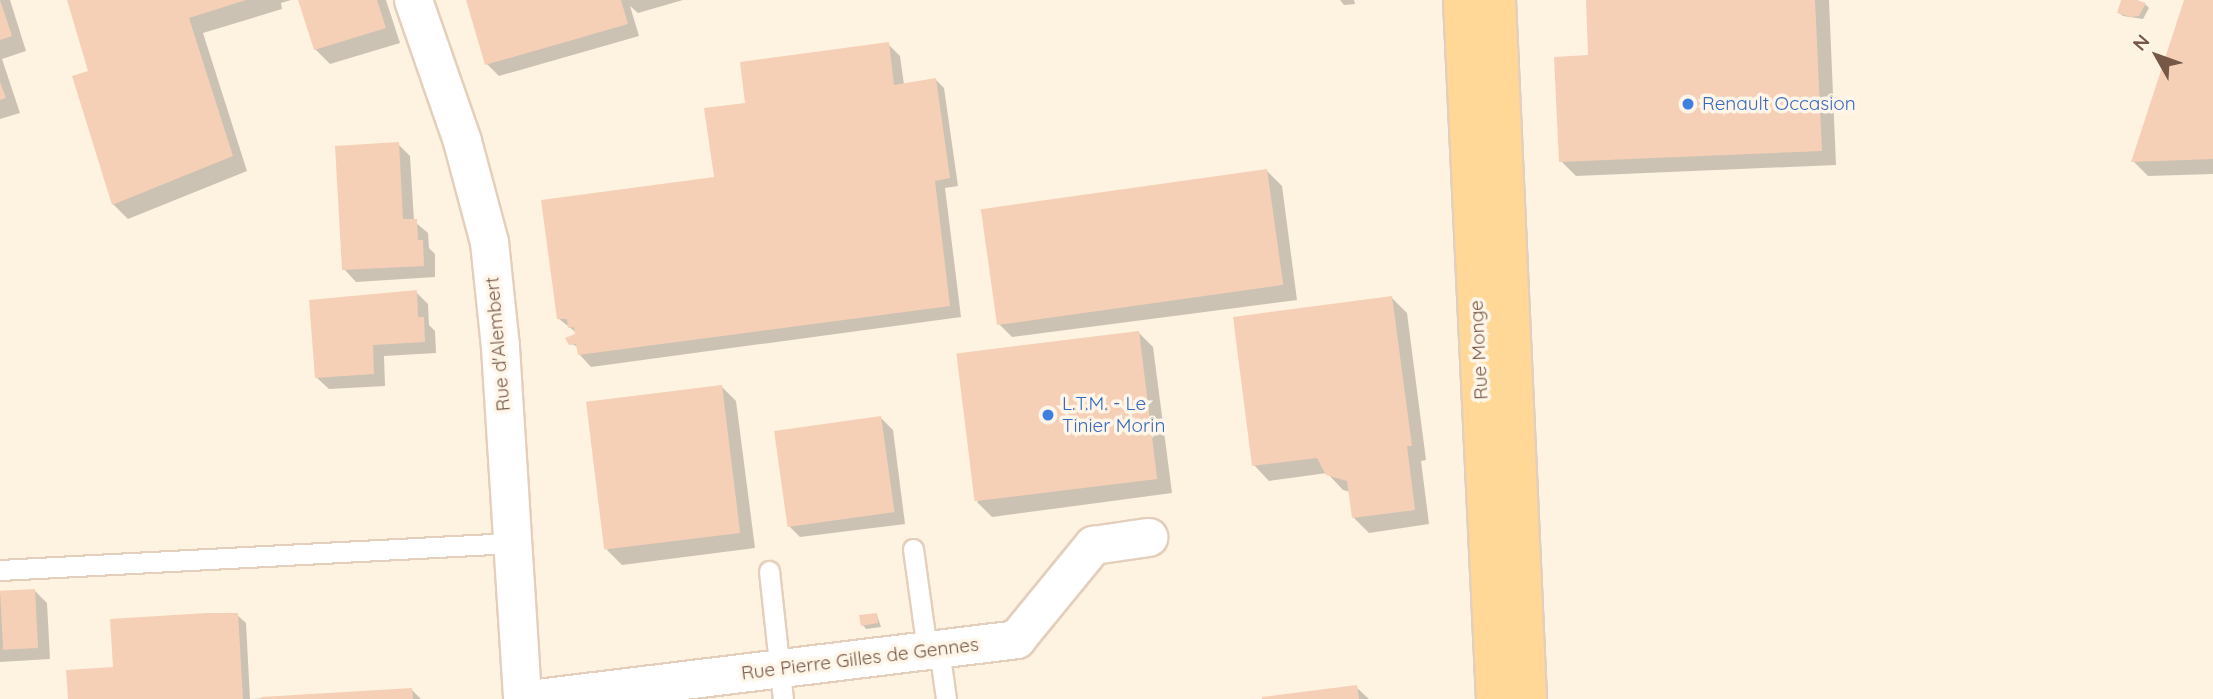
<!DOCTYPE html>
<html>
<head>
<meta charset="utf-8">
<style>
  body { margin:0 }
  #map { position:relative; width:2213px; height:699px; overflow:hidden; background:#fef3e1; font-family:Quicksand,sans-serif }
  div>[style] { position:absolute }
  [style*='--x'] { left:calc(var(--x)*1px); top:calc(var(--y)*1px); width:calc(var(--w)*1px); rotate:calc(var(--a)*1deg) }
  .shadow>* { inset:0; background:#0003 }
  .building>* { inset:0; background:#f5d0b7; transform-origin:0 0 }
  .roads { filter:drop-shadow(2px 0 #e3cfbc) drop-shadow(-2px 0 #e3cfbc) drop-shadow(0 2px #e3cfbc) drop-shadow(0 -2px #e3cfbc) }
  .service>* { height:19px; margin:-9.5px; padding:0 9.5px; transform-origin:9.5px; border-radius:9.5px; background:#fff }
  .minor>* { height:37px; margin:-18.5px; padding:0 18.5px; transform-origin:18.5px; border-radius:18.5px; background:#fff }
  .primary>* { height:38px; margin:-19px; padding:0 19px; transform-origin:19px; border-radius:19px; background:#ffd897 }
  .dots>* { width:19px; height:19px; translate:-50% -50%; box-sizing:border-box; border:4px solid #fff6e9; border-radius:50% }
  span { translate:-50% -50%; white-space:nowrap; text-align:center; line-height:1.15; -webkit-text-stroke:7px #fff6e9; paint-order:stroke }
  .shop-label { font-size:19px; color:#366cbe }
  .left { translate:0 -50%; text-align:left }
  .street-label { font-size:19px; color:#775746 }
  .north { position:absolute; left:2122px; top:21px; width:70px; height:70px; -webkit-text-stroke:5px #fff6e9; paint-order:stroke; rotate:310deg; font-size:19px; font-weight:700; line-height:28px; text-align:center; color:#775746 }
  .north::after { content:''; display:block; margin:auto; width:24px; height:32px; background:#775746; clip-path:polygon(50% 0,100% 100%,50% 72%,0 100%) }
</style>
</head>
<body>
<div id="map">
  <div class="shadow">
    <div style="clip-path:polygon(0 0,10px 0,26px 51px,2px 59px,20px 113px,0 119px)"></div>
    <div style="clip-path:polygon(68px 0,291px 0,281px 3px,282px 9px,203px 33px,247px 171px,128px 219px,113px 204px,90px 73px)"></div>
    <div style="clip-path:polygon(300px 0,386px 0,400px 43px,330px 64px,315px 49px)"></div>
    <div style="clip-path:polygon(468px 0,683px 0,638px 13px,630px 6px,639px 36px,499px 76px,487px 64px)"></div>
    <div style="clip-path:polygon(1354px 0,1355px 4px,1344px 5px,1340px 0)"></div>
    <div style="clip-path:polygon(1588px 0,1829px 0,1836px 165px,1576px 176px,1561px 161px,1590px 57px)"></div>
    <div style="clip-path:polygon(2123px 0,2145px 4px,2149px 8px,2143px 19px,2123px 16px,2119px 13px)"></div>
    <div style="clip-path:polygon(2185px 0,2213px 0,2213px 174px,2148px 176px,2133px 161px)"></div>
    <div style="clip-path:polygon(888px 44px,900px 56px,904px 85px,936px 80px,944px 88px,958px 186px,945px 188px,961px 317px,591px 367px,579px 354px,578px 347px,568px 342px,578px 334px,559px 319px,716px 178px,747px 104px)"></div>
    <div style="clip-path:polygon(398px 144px,410px 156px,414px 221px,428px 233px,429px 248px,435px 254px,435px 277px,356px 282px,344px 269px)"></div>
    <div style="clip-path:polygon(1267px 171px,1282px 186px,1297px 300px,1012px 337px,997px 322px)"></div>
    <div style="clip-path:polygon(416px 292px,428px 304px,429px 325px,435px 331px,436px 353px,384px 356px,385px 386px,329px 389px,316px 377px,344px 297px)"></div>
    <div style="clip-path:polygon(1392px 298px,1407px 313px,1426px 460px,1421px 461px,1429px 524px,1369px 533px,1354px 518px,1350px 492px,1343px 490px,1327px 473px,1269px 481px,1254px 465px)"></div>
    <div style="clip-path:polygon(1138px 332px,1153px 347px,1172px 493px,992px 517px,977px 502px)"></div>
    <div style="clip-path:polygon(721px 386px,736px 401px,755px 548px,622px 565px,607px 550px)"></div>
    <div style="clip-path:polygon(881px 418px,893px 430px,905px 524px,800px 537px,788px 525px)"></div>
    <div style="clip-path:polygon(35px 591px,47px 603px,50px 659px,0 662px,0 593px)"></div>
    <div style="clip-path:polygon(237px 615px,246px 623px,250px 699px,412px 690px,421px 699px,70px 699px,114px 669px)"></div>
    <div style="clip-path:polygon(877px 615px,881px 627px,866px 629px,863px 625px)"></div>
    <div style="clip-path:polygon(1356px 687px,1369px 699px,1263px 699px)"></div>
  </div>
  <div class="building">
    <div style="clip-path:polygon(0 0,12px 36px,0 40px)"></div>
    <div style="clip-path:polygon(67px 0,246px 0,189px 18px,233px 156px,112px 205px,72px 76px,88px 71px)"></div>
    <div style="clip-path:polygon(298px 0,377px 0,386px 28px,314px 50px)"></div>
    <div style="clip-path:polygon(466px 0,621px 0,628px 24px,485px 65px)"></div>
    <div style="clip-path:polygon(1586px 0,1815px 0,1822px 151px,1559px 162px,1554px 57px,1588px 55px)"></div>
    <div style="clip-path:polygon(2121px 0,2137px 0,2146px 3px,2139px 16px,2131px 17px,2117px 13px)"></div>
    <div style="clip-path:polygon(2184px 0,2213px 0,2213px 159px,2131px 162px)"></div>
    <div style="clip-path:polygon(889px 42px,894px 85px,936px 78px,950px 178px,935px 181px,950px 306px,578px 355px,576px 344px,569px 345px,565px 338px,575px 334px,574px 327px,568px 328px,567px 319px,557px 319px,541px 200px,714px 177px,704px 108px,745px 103px,740px 62px)"></div>
    <div style="clip-path:polygon(0 82px,6px 98px,0 100px)"></div>
    <div style="clip-path:polygon(399px 142px,403px 219px,417px 219px,418px 240px,423px 240px,424px 266px,342px 270px,335px 146px)"></div>
    <div style="left:1267px;top:169px;width:117px;height:289px;rotate:82deg"></div>
    <div style="clip-path:polygon(417px 290px,418px 317px,424px 317px,425px 342px,373px 345px,374px 374px,315px 378px,309px 300px)"></div>
    <div style="clip-path:polygon(1392px 296px,1412px 446px,1407px 446px,1415px 510px,1352px 518px,1347px 481px,1326px 475px,1317px 458px,1252px 466px,1233px 317px)"></div>
    <div style="left:1139px;top:331px;width:149px;height:184px;rotate:83deg"></div>
    <div style="left:722px;top:385px;width:149px;height:137px;rotate:83deg"></div>
    <div style="left:881px;top:416px;width:97px;height:108px;rotate:82deg"></div>
    <div style="left:35px;top:589px;width:59px;height:35px;rotate:87deg"></div>
    <div style="clip-path:polygon(207px 613px,238px 613px,243px 699px,68px 699px,66px 670px,113px 667px,110px 619px)"></div>
    <div style="clip-path:polygon(877px 613px,878px 623px,861px 626px,859px 615px)"></div>
    <div style="clip-path:polygon(1357px 685px,1359px 699px,1262px 699px,1262px 697px)"></div>
    <div style="clip-path:polygon(412px 688px,413px 699px,261px 699px,261px 697px)"></div>
  </div>
  <div class="roads">
    <div class="service">
      <div style="--x:913;--y:549;--w:102;--a:82.1"></div>
      <div style="--x:0;--y:570;--w:512;--a:-3.02"></div>
      <div style="--x:769;--y:571;--w:129;--a:83.8"></div>
      <div style="--x:939;--y:649;--w:50;--a:82"></div>
    </div>
    <div class="minor">
      <div style="--x:413;--y:0;--w:149;--a:70.8"></div>
      <div style="--x:462;--y:141;--w:105;--a:75"></div>
      <div style="--x:489;--y:242;--w:106;--a:84"></div>
      <div style="--x:500;--y:347;--w:353;--a:86.4"></div>
      <div style="--x:529;--y:699;--w:491;--a:-7"></div>
      <div style="--x:1016;--y:639;--w:122;--a:-50.7"></div>
      <div style="--x:1093;--y:545;--w:56;--a:-8.3"></div>
    </div>
    <div class="primary">
      <div style="--x:1463;--y:0;--w:700;--a:87.3"></div>
      <div style="--x:1496;--y:0;--w:700;--a:87.46"></div>
    </div>
  </div>
  <div class="dots">
    <div style="left:1688px;top:104px;background:#3f7fe0"></div>
    <div style="left:1048px;top:415px;background:#3f7fe0"></div>
  </div>
  <div class="shop-label">
    <span class="left" style="left:1702px;top:104px">Renault Occasion</span>
    <span class="left" style="left:1062px;top:415px">L.T.M. - Le<br>Tinier Morin</span>
  </div>
  <div class="street-label">
    <span style="left:498px;top:344px;rotate:-95deg">Rue d'Alembert</span>
    <span style="left:1479px;top:350px;rotate:-93deg">Rue Monge</span>
    <span style="left:860px;top:659px;rotate:-7deg">Rue Pierre Gilles de Gennes</span>
  </div>
  <div class="north">N</div>
</div>
</body>
</html>
